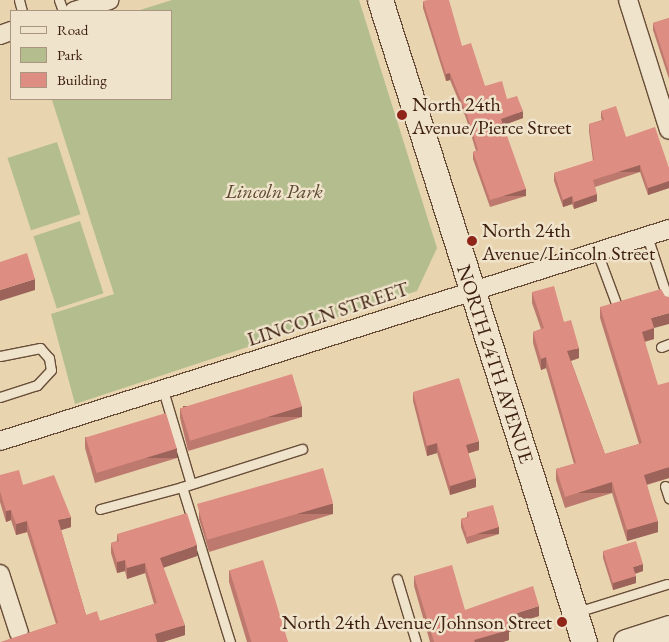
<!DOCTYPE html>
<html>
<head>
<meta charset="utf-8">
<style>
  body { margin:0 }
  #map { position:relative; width:669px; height:642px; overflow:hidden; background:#e8d4af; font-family:"EB Garamond",serif }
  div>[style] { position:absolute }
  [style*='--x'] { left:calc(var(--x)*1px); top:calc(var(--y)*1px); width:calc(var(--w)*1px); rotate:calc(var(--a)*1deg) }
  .green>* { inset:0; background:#b3bd8d; transform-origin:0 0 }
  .roads { filter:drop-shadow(1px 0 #684d38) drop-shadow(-1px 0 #684d38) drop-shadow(0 1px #684d38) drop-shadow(0 -1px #684d38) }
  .lane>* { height:9px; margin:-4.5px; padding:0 4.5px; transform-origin:4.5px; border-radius:4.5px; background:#f0e3cb }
  .street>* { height:18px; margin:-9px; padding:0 9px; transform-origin:9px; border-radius:9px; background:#f0e3cb }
  .secondary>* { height:25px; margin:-12.5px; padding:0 12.5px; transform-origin:12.5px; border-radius:12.5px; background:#f0e3cb }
  .wall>* { inset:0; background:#be796f }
  .shaded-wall>* { inset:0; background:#9b635a; transform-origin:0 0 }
  .building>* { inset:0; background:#dd8d81; transform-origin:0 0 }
  .dots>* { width:14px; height:14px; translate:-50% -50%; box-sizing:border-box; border:2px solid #f0e3cb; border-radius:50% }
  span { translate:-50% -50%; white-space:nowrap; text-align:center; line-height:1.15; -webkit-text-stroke:5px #f0e3cb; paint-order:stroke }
  .poi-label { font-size:20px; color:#3e2010 }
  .left { translate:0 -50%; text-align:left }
  .right { translate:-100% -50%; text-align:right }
  .park-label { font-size:20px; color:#5b472f; font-style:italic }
  .street-label { font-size:20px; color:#3e2010 }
  .legend { position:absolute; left:10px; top:10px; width:162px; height:90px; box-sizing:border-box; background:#f0e3cb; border:1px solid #a99580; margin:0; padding:6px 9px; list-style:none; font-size:15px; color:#3e2010 }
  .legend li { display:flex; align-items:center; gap:10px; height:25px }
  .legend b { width:25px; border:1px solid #a99580 }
</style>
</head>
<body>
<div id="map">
  <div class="green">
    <div style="clip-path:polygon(172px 0,359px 0,437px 248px,417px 291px,75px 404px,51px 314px,114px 294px,52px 100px,171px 99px,171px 11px,137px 11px)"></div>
    <div style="left:57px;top:142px;width:76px;height:52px;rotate:72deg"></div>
    <div style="left:80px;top:221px;width:76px;height:49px;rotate:72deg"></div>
  </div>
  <div class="roads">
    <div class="lane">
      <div style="--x:19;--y:0;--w:11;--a:75"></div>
      <div style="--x:59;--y:0;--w:12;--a:70"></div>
      <div style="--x:647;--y:236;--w:71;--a:71.8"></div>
      <div style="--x:597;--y:252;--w:54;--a:69.6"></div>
      <div style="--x:661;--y:347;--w:9;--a:-21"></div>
      <div style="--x:0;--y:356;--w:41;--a:-11.3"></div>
      <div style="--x:40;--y:348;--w:13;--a:48"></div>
      <div style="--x:49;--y:358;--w:12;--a:81"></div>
      <div style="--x:51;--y:370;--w:21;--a:133"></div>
      <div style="--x:37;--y:385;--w:39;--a:162"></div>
      <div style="--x:163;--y:390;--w:98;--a:73.4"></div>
      <div style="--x:665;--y:486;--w:13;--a:72"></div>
      <div style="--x:100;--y:509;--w:85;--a:-15"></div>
      <div style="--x:397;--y:579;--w:66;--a:73.2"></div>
      <div style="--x:577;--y:612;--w:94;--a:-17.3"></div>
      <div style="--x:230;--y:642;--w:162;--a:-107.2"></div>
      <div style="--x:182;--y:487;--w:126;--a:-17.6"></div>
    </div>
    <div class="street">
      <div style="--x:628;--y:0;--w:136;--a:72.5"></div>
      <div style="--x:74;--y:11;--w:37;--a:-17"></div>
      <div style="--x:0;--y:35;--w:12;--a:-20"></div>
      <div style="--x:0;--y:441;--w:702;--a:-17.58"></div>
      <div style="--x:0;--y:574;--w:62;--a:72.1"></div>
    </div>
    <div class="secondary">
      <div style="--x:380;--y:0;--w:674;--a:72.37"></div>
      <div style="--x:626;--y:642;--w:45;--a:-18"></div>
    </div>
  </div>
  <div class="wall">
    <div style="clip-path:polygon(423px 1px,462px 46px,485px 86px,507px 99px,523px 118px,503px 125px,526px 196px,490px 207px,473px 159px,473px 152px,476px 151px,466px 118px,450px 80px,446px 81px,423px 8px)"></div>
    <div style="clip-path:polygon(669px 18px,669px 79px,653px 30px,653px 23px)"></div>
    <div style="clip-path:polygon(601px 111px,626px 137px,669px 168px,669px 188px,648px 195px,640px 172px,595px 187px,597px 201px,574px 209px,572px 204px,563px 207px,554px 181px,554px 173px,593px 161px,589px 131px,589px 124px,602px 120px,601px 118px)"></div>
    <div style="clip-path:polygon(532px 292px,564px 322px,579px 358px,571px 361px,605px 454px,639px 444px,600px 318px,600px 307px,654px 328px,654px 339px,645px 342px,669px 478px,647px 485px,658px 532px,627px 541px,612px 493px,565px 508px,556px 480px,556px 469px,574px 464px,546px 368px,541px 370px,533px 343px,533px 332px,541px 329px,532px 303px)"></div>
    <div style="clip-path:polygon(413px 392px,479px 450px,468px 453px,476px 487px,450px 495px,437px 453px,427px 456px,413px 401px)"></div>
    <div style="clip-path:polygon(180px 408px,302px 417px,188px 451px,180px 418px)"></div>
    <div style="clip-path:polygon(85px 437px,177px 458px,95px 483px,85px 448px)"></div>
    <div style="clip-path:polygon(0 475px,23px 485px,71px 527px,61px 530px,86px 615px,100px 621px,154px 604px,145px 573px,127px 579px,125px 571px,117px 573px,111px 553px,111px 543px,117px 541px,117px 534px,197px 556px,163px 567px,185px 635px,163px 642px,1px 642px,56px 624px,27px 532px,16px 535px,11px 520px,6px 522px,0 502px)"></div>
    <div style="clip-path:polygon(199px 509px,333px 514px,209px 552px,199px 519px)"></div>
    <div style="clip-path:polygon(467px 512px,499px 534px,467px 544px,461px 527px,461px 519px,467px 517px)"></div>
    <div style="clip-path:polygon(603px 551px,643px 571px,635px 574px,636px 583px,613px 590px,603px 558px)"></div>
    <div style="clip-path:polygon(229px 570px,288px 642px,247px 642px,229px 582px)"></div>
    <div style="clip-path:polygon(414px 576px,465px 610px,539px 616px,519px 622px,519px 629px,509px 632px,509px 640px,503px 642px,430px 642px,414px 586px)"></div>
  </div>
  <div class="shaded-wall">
    <div style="clip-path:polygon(450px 73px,450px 80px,446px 81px,446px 74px)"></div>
    <div style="clip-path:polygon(523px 111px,523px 118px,501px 126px,501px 119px)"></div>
    <div style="left:640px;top:165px;width:7px;height:49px;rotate:90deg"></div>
    <div style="clip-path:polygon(669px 181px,669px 188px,648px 195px,648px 188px)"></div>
    <div style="left:526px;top:189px;width:7px;height:38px;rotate:90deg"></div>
    <div style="clip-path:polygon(597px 194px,597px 201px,574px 209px,574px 202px)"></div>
    <div style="clip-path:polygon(572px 196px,572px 204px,563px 207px,563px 200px)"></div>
    <div style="clip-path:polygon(35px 279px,35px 290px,0 301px,0 290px)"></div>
    <div style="clip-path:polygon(669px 313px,669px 324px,654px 328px,654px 339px,642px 342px,642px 332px,651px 318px)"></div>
    <div style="clip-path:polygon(579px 348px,579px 358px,567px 362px,567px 351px)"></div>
    <div style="clip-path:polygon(546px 357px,546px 368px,541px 370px,541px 359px)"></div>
    <div style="left:302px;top:406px;width:11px;height:119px;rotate:90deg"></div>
    <div style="clip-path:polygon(479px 441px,479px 450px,466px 454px,466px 445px)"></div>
    <div style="clip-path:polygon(437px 443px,437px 453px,427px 456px,427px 446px)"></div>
    <div style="left:177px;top:448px;width:10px;height:86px;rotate:90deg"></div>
    <div style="clip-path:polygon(669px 467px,669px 478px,644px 485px,644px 475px)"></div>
    <div style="clip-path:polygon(476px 478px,476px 487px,450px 495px,450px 486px)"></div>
    <div style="left:612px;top:482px;width:11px;height:49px;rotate:90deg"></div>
    <div style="left:333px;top:504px;width:10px;height:130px;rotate:90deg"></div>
    <div style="clip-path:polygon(11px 510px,11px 520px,6px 522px,6px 511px)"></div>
    <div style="clip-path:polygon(71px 517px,71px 527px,58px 531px,58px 520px)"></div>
    <div style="clip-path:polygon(27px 521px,27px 532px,16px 535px,16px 524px)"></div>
    <div style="clip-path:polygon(658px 521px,658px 532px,627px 541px,627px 530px)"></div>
    <div style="left:499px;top:527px;width:7px;height:34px;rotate:90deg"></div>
    <div style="clip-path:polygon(197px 545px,197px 556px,160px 569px,160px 558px)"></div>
    <div style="clip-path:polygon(125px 560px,125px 571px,117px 573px,117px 562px)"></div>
    <div style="clip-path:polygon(145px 563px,145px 573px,127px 579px,127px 568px)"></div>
    <div style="clip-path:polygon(643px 564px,643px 571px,633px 574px,633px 567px)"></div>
    <div style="clip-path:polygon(636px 576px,636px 583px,613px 590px,613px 583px)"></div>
    <div style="clip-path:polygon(539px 606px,539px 616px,519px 622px,519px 629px,509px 632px,509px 640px,503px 642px,474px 642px,474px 640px,507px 622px,517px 613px)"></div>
    <div style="clip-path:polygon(185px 625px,185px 635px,163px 642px,155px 642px,155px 634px)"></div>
  </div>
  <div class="building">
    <div style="clip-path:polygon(428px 0,449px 0,462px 46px,471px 43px,485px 86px,502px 81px,507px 99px,517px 96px,523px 111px,501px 119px,526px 189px,490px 200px,473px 152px,478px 150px,466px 112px,450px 73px,446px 74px,423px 1px)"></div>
    <div style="clip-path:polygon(669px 18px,669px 72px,653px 23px)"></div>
    <div style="clip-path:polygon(616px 106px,626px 137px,655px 127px,669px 168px,669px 181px,648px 188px,640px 165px,593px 180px,597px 194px,574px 202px,572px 196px,563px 200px,554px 173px,594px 160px,589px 124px,604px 120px,601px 111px)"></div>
    <div style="clip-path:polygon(27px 253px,35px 279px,0 290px,0 262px)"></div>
    <div style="clip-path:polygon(554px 286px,564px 322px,571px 320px,579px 348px,567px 351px,605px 454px,642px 443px,600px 307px,661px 289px,665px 296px,669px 297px,669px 313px,651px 318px,654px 328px,642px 332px,658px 385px,669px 382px,669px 467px,644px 475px,658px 521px,627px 530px,612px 482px,565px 497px,556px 469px,576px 463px,546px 357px,541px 359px,533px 332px,544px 328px,532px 292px)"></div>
    <div style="left:292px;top:374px;width:34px;height:117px;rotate:73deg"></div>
    <div style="clip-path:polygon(459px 378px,479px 441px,466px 445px,476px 478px,450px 486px,437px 443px,427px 446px,413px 392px)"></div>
    <div style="left:166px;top:413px;width:37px;height:84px;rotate:73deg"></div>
    <div style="left:323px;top:468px;width:37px;height:131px;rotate:74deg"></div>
    <div style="clip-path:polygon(19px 470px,23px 485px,54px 475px,71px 517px,58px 520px,86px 615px,97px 611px,100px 621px,157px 603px,145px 563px,127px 568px,125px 560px,117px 562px,111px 543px,119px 541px,117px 534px,187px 513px,197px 545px,160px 558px,185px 625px,155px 634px,157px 642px,1px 642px,58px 623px,27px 521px,16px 524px,11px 510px,6px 511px,0 491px,0 475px)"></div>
    <div style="clip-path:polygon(493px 505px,499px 527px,467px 537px,461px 519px,469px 517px,467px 512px)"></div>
    <div style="clip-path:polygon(636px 541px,643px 564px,633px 567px,636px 576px,613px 583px,603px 551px)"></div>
    <div style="left:263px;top:560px;width:86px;height:35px;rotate:73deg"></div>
    <div style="clip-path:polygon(452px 565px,465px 610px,533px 586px,539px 606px,517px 613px,519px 618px,507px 622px,509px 630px,474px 640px,475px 642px,434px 642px,414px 576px)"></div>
  </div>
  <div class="dots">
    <div style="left:402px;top:115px;background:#8f2418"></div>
    <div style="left:472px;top:241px;background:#8f2418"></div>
    <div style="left:562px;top:622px;background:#8f2418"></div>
  </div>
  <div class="poi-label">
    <span class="left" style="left:412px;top:116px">North 24th<br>Avenue/Pierce Street</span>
    <span class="left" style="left:482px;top:242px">North 24th<br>Avenue/Lincoln Street</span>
    <span class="right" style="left:552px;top:622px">North 24th Avenue/Johnson Street</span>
  </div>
  <div class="park-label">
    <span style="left:274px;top:191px">Lincoln Park</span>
  </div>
  <div class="street-label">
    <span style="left:328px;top:314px;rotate:-18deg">LINCOLN STREET</span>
    <span style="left:495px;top:364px;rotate:72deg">NORTH 24TH AVENUE</span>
  </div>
  <ul class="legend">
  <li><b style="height:6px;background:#f0e3cb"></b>Road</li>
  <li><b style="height:14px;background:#b3bd8d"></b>Park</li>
  <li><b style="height:14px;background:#dd8d81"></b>Building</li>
  </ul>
</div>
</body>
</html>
